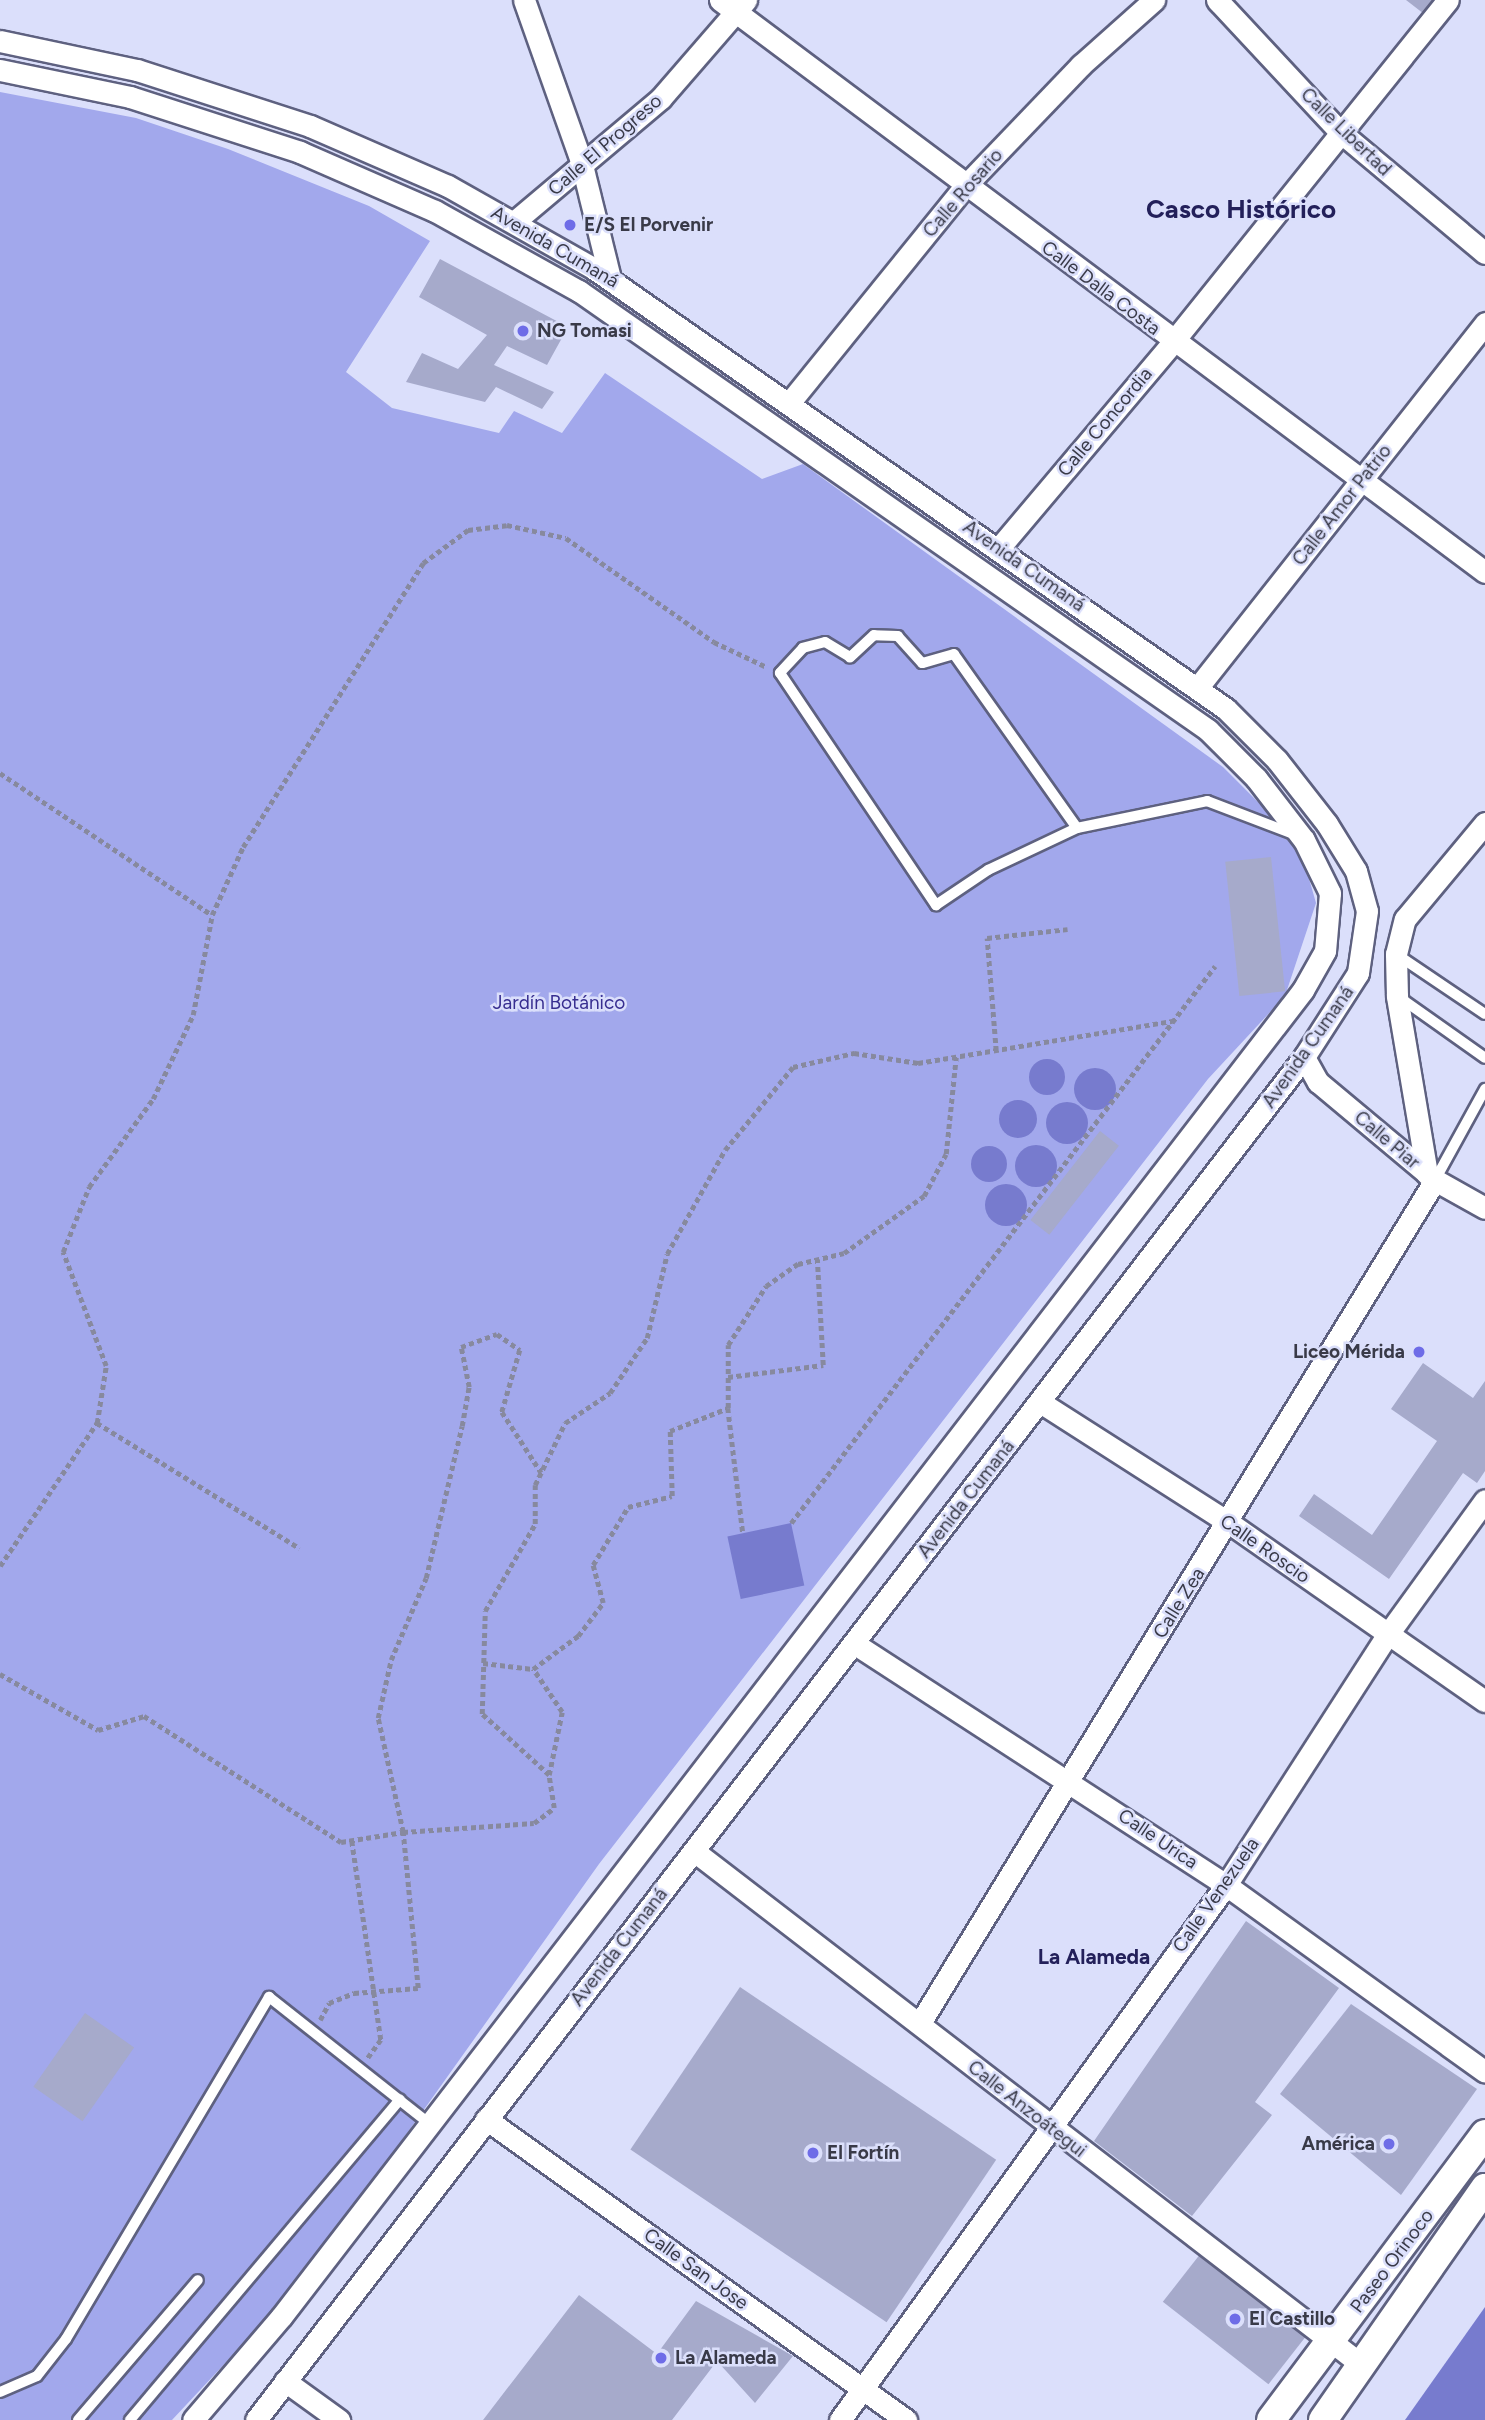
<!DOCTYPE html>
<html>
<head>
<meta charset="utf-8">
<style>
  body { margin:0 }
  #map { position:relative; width:1485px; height:2420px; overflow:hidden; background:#dbdffb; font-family:Figtree,sans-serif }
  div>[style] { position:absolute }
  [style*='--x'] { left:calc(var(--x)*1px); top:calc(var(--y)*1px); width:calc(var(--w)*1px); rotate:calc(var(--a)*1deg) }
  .green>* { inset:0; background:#a2a8ec }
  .water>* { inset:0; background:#777bce; transform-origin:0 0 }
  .round { border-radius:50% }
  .building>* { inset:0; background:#a6aacb; transform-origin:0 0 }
  .path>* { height:4.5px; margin-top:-2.25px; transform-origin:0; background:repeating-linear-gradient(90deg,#87899e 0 5px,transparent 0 8.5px) }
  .roads { filter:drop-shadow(2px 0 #5e6180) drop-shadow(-2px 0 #5e6180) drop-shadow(0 2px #5e6180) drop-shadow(0 -2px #5e6180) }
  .service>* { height:10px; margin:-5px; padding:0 5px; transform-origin:5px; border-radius:5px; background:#fff }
  .minor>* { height:21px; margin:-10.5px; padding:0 10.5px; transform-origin:10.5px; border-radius:10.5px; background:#fff }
  .tertiary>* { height:28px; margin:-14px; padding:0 14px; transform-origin:14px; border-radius:14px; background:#fff }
  .dots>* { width:19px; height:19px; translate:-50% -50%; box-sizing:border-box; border:4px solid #dbdffb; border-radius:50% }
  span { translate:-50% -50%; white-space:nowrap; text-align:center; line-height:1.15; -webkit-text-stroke:5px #dbdffb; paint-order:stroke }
  .street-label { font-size:19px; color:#393a48 }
  .poi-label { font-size:19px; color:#393a48; font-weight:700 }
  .left { translate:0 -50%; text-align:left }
  .right { translate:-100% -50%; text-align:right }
  .park-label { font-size:19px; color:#372e90 }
  .neighbourhood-label { font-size:21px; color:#23205a; font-weight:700 }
  .district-label { font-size:26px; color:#23205a; font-weight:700 }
</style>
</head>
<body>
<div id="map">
  <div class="green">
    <div style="clip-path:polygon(0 92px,136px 118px,228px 149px,369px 206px,430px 241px,346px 372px,392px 408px,499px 433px,514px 411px,562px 433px,605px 373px,762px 479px,803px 464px,1223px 767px,1270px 814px,1304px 861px,1316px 903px,1285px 996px,1208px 1079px,599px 1864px,301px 2282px,172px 2420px,0 2420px)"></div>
  </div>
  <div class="water">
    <div class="round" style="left:1029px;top:1059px;width:36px;height:36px"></div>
    <div class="round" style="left:1074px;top:1068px;width:42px;height:42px"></div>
    <div class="round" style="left:999px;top:1100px;width:38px;height:38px"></div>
    <div class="round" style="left:1046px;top:1102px;width:42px;height:42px"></div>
    <div class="round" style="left:1015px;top:1145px;width:42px;height:42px"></div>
    <div class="round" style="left:971px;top:1146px;width:36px;height:36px"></div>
    <div class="round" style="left:985px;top:1184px;width:42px;height:42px"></div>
    <div style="left:791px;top:1523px;width:64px;height:65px;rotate:78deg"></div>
    <div style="clip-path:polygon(1485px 2307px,1485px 2420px,1405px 2420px)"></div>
  </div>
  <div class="building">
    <div style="clip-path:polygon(1406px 0,1443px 0,1428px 17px)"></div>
    <div style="clip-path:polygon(440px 259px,568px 327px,547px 365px,507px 346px,494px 365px,554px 392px,542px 409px,496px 387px,485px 402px,406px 382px,422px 353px,458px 369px,487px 335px,419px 297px)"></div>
    <div style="left:1271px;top:857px;width:135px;height:46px;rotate:84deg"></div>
    <div style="left:1100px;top:1131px;width:24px;height:113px;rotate:38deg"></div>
    <div style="clip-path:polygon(1423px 1363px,1473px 1398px,1485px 1381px,1485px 1471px,1477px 1483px,1463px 1473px,1389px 1579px,1299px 1516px,1314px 1494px,1372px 1535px,1437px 1441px,1391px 1409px)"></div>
    <div style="clip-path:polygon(1246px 1921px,1339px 1988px,1255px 2102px,1272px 2115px,1192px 2216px,1094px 2141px)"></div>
    <div style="left:740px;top:1987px;width:309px;height:196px;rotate:34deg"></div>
    <div style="clip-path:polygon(1351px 2004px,1477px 2089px,1401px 2195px,1280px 2094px)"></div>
    <div style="left:85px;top:2013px;width:60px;height:90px;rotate:35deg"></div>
    <div style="left:1201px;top:2253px;width:134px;height:62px;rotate:38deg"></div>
    <div style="clip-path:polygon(579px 2295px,657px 2354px,696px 2301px,793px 2356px,755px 2403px,717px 2361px,672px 2420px,483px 2420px)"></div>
  </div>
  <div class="path">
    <div style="--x:0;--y:773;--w:255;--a:33.8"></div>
    <div style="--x:996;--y:1051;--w:113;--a:-94.6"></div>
    <div style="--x:987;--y:938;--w:81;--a:-6.3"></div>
    <div style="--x:728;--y:1377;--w:96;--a:-7.2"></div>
    <div style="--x:823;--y:1365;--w:106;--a:-93.2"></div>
    <div style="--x:728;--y:1408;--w:127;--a:83.2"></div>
    <div style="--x:97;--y:1423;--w:238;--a:31.7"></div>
    <div style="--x:791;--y:1523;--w:700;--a:-52.72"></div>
    <div style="--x:0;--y:1566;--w:173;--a:-55.9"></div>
    <div style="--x:97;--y:1423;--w:58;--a:-81"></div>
    <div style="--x:106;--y:1366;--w:122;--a:-110.7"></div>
    <div style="--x:63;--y:1252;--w:70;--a:-68.2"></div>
    <div style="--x:89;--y:1187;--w:109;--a:-54"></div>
    <div style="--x:153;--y:1099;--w:93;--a:-64.5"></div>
    <div style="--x:193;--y:1015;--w:102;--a:-79.2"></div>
    <div style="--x:212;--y:915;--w:75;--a:-65.5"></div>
    <div style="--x:243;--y:847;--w:336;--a:-57.6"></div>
    <div style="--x:423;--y:563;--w:56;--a:-36.3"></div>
    <div style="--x:468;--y:530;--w:39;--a:-7"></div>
    <div style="--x:507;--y:525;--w:60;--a:12.4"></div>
    <div style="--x:566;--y:538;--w:181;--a:35.1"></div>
    <div style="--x:714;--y:642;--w:59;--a:25.3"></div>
    <div style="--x:483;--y:1663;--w:50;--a:6.8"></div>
    <div style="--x:0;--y:1674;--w:113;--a:29.7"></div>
    <div style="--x:98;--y:1730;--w:48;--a:-16.9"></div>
    <div style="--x:144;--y:1716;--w:234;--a:32.6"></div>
    <div style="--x:341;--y:1842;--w:63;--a:-9.2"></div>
    <div style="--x:403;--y:1832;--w:117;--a:-102.4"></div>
    <div style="--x:378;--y:1718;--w:59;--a:-77.4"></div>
    <div style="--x:391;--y:1660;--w:89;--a:-66.9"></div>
    <div style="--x:426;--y:1578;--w:156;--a:-76.7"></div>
    <div style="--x:462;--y:1426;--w:40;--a:-80"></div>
    <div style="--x:469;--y:1387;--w:41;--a:-101.3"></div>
    <div style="--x:461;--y:1347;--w:38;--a:-20"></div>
    <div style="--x:497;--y:1334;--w:28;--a:35"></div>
    <div style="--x:520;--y:1350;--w:65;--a:106.2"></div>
    <div style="--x:502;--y:1412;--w:72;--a:57"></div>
    <div style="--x:549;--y:1775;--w:64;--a:-78.3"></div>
    <div style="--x:562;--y:1712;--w:52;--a:-124"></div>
    <div style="--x:533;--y:1669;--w:56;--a:-36.3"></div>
    <div style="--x:578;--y:1636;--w:41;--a:-52.9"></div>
    <div style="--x:603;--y:1603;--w:39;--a:-105"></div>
    <div style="--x:593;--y:1565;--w:68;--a:-58.9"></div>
    <div style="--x:628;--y:1507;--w:45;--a:-14"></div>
    <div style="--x:672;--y:1496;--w:65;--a:-91.8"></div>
    <div style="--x:670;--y:1431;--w:62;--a:-21.6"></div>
    <div style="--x:728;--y:1408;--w:63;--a:-90"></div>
    <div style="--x:728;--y:1345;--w:70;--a:-57.2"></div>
    <div style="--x:766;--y:1286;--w:39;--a:-35"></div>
    <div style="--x:798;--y:1264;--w:47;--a:-13.4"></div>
    <div style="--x:844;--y:1253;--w:98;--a:-35.5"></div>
    <div style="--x:924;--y:1196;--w:47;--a:-62.4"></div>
    <div style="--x:946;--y:1154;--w:97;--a:-84.1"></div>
    <div style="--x:352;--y:1841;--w:201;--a:81.7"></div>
    <div style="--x:381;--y:2040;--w:24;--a:126"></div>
    <div style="--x:320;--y:2020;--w:19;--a:-62"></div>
    <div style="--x:329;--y:2003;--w:27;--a:-22"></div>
    <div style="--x:354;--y:1993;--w:64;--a:-4.5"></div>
    <div style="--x:418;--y:1988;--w:157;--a:-95.5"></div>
    <div style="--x:403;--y:1832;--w:131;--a:-3.9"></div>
    <div style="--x:534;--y:1823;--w:25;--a:-37"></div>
    <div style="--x:554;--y:1808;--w:33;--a:-99"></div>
    <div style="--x:549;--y:1775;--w:91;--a:-137.7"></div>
    <div style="--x:482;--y:1714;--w:103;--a:-88.3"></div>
    <div style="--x:485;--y:1611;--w:100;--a:-60.1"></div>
    <div style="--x:535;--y:1524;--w:39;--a:-90"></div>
    <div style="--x:535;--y:1485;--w:69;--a:-64.2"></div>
    <div style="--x:565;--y:1423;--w:54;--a:-33.7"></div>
    <div style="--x:610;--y:1393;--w:66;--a:-56.1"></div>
    <div style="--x:647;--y:1338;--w:86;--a:-76.6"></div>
    <div style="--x:667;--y:1254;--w:119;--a:-60.9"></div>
    <div style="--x:725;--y:1150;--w:107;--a:-50.7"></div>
    <div style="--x:793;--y:1067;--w:63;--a:-12.9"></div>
    <div style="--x:854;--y:1053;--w:65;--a:8.9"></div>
    <div style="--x:918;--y:1063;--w:258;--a:-9.4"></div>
  </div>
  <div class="roads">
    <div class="service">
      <div style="--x:1077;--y:828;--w:213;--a:-125.3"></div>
      <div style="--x:954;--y:654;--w:33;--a:164"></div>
      <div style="--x:922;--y:663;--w:36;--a:-132"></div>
      <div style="--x:898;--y:636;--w:24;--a:-178"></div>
      <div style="--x:874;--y:635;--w:33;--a:137"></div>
      <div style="--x:850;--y:657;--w:29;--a:-149"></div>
      <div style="--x:825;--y:642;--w:23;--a:165"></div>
      <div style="--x:803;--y:648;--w:34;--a:133"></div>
      <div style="--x:780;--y:673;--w:280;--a:56.1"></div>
      <div style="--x:936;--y:905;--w:63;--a:-33.9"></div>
      <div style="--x:988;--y:870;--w:98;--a:-25.3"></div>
      <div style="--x:1077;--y:828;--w:133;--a:-11.7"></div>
      <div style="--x:1207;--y:801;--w:90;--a:20.9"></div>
      <div style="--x:1396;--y:954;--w:107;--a:34"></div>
      <div style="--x:1399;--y:997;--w:105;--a:35.3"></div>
      <div style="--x:1435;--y:1180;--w:104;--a:-61.2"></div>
      <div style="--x:0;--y:2392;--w:40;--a:-23.4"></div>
      <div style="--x:37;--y:2376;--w:47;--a:-51.9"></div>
      <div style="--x:66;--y:2339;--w:398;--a:-59.3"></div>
      <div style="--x:269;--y:1997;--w:205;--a:38.3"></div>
      <div style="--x:78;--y:2420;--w:184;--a:-49.4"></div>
      <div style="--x:130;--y:2420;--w:419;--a:-49.9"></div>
    </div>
    <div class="minor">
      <div style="--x:524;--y:0;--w:171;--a:70.5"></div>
      <div style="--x:581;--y:161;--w:121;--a:76.1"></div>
      <div style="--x:720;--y:0;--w:955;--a:36.79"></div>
      <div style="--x:1217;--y:0;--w:179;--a:47"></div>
      <div style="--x:1339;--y:131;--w:190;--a:39.9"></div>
      <div style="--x:0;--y:41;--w:140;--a:12"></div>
      <div style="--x:137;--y:70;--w:182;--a:17.9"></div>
      <div style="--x:310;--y:126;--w:150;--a:23.5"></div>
      <div style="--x:448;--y:186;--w:167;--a:29.5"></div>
      <div style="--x:593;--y:268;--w:771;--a:34.86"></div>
      <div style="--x:1226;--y:709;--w:72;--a:45"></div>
      <div style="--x:1277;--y:760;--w:81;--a:52"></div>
      <div style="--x:1327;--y:824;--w:55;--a:58.3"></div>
      <div style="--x:1356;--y:871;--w:41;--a:74.6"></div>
      <div style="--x:1367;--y:911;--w:63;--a:98.3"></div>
      <div style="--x:1358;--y:973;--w:100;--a:122.7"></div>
      <div style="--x:1304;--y:1057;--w:1719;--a:127.56"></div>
      <div style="--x:0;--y:70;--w:133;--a:11.7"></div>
      <div style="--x:130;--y:97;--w:179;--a:17.9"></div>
      <div style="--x:300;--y:152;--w:147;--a:23.6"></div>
      <div style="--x:435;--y:211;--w:165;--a:29.1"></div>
      <div style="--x:579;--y:291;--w:767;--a:34.91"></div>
      <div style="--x:1208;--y:730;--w:68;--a:45"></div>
      <div style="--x:1256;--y:778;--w:78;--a:52.3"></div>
      <div style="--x:1304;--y:840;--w:59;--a:63.9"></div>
      <div style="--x:1330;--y:893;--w:58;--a:94.9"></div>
      <div style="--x:1325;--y:951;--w:45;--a:119.4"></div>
      <div style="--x:1303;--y:990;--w:1675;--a:127.6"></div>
      <div style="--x:281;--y:2317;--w:135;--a:130.5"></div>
      <div style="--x:514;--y:222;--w:192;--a:-40.1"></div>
      <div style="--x:661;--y:98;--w:130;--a:-49.1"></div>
      <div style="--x:790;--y:402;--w:279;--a:-51"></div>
      <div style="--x:966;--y:185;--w:166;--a:-46.2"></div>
      <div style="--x:1081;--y:65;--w:98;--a:-41.7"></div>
      <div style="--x:999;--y:548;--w:268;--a:-49.8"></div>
      <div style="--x:1172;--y:343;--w:440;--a:-51.2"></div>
      <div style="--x:1198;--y:687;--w:464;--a:-51.7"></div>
      <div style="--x:1304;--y:1057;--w:29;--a:61"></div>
      <div style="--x:1318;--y:1082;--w:153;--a:39.9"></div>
      <div style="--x:1435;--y:1180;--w:57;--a:29.2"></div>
      <div style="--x:1427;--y:1174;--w:181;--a:-99.6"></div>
      <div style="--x:1397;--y:996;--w:42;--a:-91.4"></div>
      <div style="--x:1396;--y:954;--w:36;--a:-76"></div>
      <div style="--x:1405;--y:919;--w:125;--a:-50.2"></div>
      <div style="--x:1040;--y:1402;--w:223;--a:32.6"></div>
      <div style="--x:1228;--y:1522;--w:313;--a:34.9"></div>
      <div style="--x:855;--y:1644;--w:442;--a:33"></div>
      <div style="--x:1226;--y:1885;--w:319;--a:35.8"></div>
      <div style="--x:694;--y:1851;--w:843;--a:37.58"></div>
      <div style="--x:920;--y:2023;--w:988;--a:-58.58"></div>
      <div style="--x:486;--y:2119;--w:517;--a:35.63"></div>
      <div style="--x:285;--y:2381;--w:67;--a:35.8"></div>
      <div style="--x:840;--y:2420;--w:660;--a:-54.19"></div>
      <div style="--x:1226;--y:1885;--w:299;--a:-57.2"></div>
      <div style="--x:1388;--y:1634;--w:165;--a:-54.1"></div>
    </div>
    <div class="tertiary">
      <div style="--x:1271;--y:2420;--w:357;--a:-53.2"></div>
      <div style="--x:1323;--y:2420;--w:283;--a:-55.1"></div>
    </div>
  </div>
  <div class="dots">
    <div style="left:570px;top:225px;background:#6e6ce7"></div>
    <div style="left:523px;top:331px;background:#6e6ce7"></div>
    <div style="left:1419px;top:1352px;background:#6e6ce7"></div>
    <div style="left:1389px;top:2144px;background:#6e6ce7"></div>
    <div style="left:813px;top:2153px;background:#6e6ce7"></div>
    <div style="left:1235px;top:2319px;background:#6e6ce7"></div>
    <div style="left:661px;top:2358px;background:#6e6ce7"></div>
  </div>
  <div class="street-label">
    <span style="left:1346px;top:132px;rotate:44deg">Calle Libertad</span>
    <span style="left:605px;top:145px;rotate:-41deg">Calle El Progreso</span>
    <span style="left:963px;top:193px;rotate:-49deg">Calle Rosario</span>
    <span style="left:555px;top:247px;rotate:30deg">Avenida Cumaná</span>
    <span style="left:1101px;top:288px;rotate:37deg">Calle Dalla Costa</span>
    <span style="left:1105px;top:422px;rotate:-50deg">Calle Concordia</span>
    <span style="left:1342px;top:505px;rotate:-52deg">Calle Amor Patrio</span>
    <span style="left:1024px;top:566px;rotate:35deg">Avenida Cumaná</span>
    <span style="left:1308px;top:1047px;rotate:-55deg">Avenida Cumaná</span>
    <span style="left:1387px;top:1140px;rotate:40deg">Calle Piar</span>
    <span style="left:966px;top:1499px;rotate:-52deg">Avenida Cumaná</span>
    <span style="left:1265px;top:1549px;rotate:35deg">Calle Roscio</span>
    <span style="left:1179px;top:1603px;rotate:-58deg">Calle Zea</span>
    <span style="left:1158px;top:1839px;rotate:34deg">Calle Urica</span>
    <span style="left:1216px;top:1895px;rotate:-55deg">Calle Venezuela</span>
    <span style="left:619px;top:1947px;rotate:-52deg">Avenida Cumaná</span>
    <span style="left:1027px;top:2109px;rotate:38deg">Calle Anzoátegui</span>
    <span style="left:1392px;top:2261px;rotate:-53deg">Paseo Orinoco</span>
    <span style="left:696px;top:2269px;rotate:36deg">Calle San Jose</span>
  </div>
  <div class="poi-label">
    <span class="left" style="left:584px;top:225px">E/S El Porvenir</span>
    <span class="left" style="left:537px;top:331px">NG Tomasi</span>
    <span class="right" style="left:1405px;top:1352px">Liceo Mérida</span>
    <span class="right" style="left:1375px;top:2144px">América</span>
    <span class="left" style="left:827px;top:2153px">El Fortín</span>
    <span class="left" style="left:1249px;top:2319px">El Castillo</span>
    <span class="left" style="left:675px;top:2358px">La Alameda</span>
  </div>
  <div class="park-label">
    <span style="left:559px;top:1003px">Jardín Botánico</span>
  </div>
  <div class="neighbourhood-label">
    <span style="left:1094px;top:1957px">La Alameda</span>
  </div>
  <div class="district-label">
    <span style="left:1241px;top:210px">Casco Histórico</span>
  </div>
</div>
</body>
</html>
